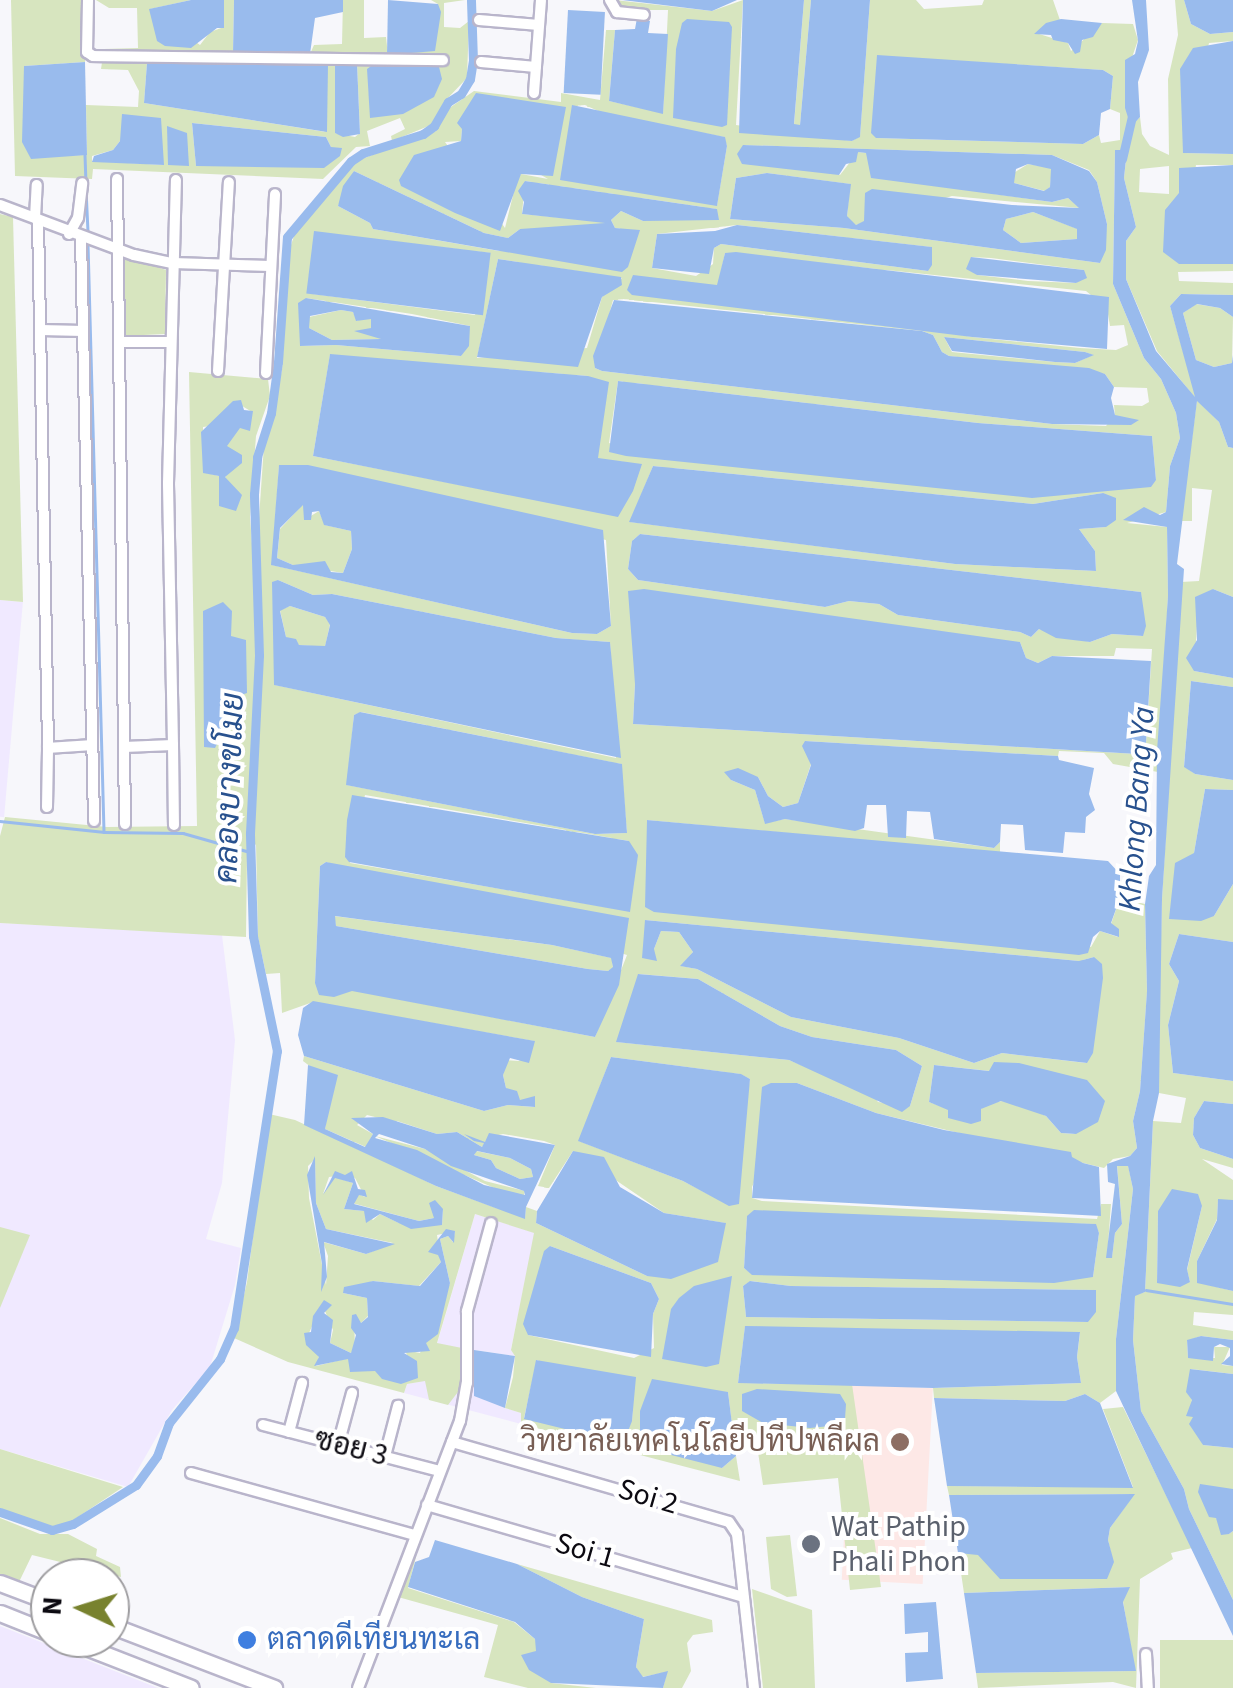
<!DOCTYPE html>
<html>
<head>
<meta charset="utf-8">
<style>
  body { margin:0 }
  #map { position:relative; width:1233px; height:1688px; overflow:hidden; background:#f7f7fb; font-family:"Source Sans 3",Sarabun,sans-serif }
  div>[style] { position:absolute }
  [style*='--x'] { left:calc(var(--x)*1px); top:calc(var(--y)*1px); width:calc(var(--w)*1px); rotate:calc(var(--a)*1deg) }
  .industrial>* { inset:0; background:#f0e9ff; transform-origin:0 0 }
  .education>* { inset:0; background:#fde8e6; transform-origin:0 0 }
  .green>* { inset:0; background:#d7e5bf; transform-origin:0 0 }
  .water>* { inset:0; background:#99bbed; transform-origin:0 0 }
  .stream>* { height:2.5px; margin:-1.25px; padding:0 1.25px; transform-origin:1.25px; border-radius:1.25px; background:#99bbed }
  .canal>* { height:9px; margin:-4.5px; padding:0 4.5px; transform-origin:4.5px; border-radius:4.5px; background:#99bbed }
  .roads { filter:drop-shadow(2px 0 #b9b5cb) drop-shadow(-2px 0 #b9b5cb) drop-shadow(0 2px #b9b5cb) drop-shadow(0 -2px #b9b5cb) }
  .minor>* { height:10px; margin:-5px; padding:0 5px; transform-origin:5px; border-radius:5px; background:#fff }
  .secondary>* { height:15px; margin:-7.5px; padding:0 7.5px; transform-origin:7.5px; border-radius:7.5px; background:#fff }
  .dots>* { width:28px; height:28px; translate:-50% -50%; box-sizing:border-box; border:5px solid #fff; border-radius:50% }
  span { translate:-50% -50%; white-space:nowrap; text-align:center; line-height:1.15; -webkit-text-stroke:8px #fff; paint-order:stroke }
  .education-label { font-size:30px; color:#785e54 }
  .right { translate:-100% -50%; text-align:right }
  .street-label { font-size:30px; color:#0c0a11 }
  .worship-label { font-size:30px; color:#5b616d }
  .left { translate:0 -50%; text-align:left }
  .shop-label { font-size:30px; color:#366cbe }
  .water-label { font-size:32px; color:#28518e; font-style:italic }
  .north { position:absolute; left:30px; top:1558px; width:100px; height:100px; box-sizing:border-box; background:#fff; border:2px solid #9e9da0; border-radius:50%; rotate:274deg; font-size:28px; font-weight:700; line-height:40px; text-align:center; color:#0c0a11 }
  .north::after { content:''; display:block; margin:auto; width:35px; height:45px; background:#78822e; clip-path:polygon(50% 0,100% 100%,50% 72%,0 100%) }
</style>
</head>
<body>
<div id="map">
  <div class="industrial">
    <div style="left:0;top:600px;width:23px;height:216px;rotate:5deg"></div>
    <div style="clip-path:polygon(0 923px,222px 935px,235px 1040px,222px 1183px,206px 1239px,241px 1248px,235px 1285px,210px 1367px,172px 1410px,128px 1487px,0 1449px)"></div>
    <div style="clip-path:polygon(475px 1214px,535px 1233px,511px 1349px,515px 1356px,475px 1350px,505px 1408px,521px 1413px,521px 1424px,404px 1393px,407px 1384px,419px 1382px,437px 1344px)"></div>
    <div style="clip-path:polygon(0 1626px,158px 1688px,0 1688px)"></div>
  </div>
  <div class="education">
    <div style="left:852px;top:1384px;width:81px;height:196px;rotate:3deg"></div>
  </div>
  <div class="green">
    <div style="clip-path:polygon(evenodd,11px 0,85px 0,85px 62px,24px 66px,46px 156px,87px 155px,86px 105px,138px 107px,139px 91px,128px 70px,101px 69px,104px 49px,138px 48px,137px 8px,109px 8px,96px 0,191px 0,150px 9px,200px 45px,210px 32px,224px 27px,224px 0,234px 0,233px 52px,310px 54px,314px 45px,342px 44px,343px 0,364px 0,364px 38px,386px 37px,388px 55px,438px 4px,431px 0,465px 0,444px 3px,444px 27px,460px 28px,469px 21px,467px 78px,445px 101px,431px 125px,392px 141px,391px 136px,405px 129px,400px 118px,367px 131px,370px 146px,356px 147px,323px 179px,93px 169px,92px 179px,15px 176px,11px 0,147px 63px,326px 132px,144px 103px,147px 63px,11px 0,357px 63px,360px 133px,355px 137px,335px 133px,335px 73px,336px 65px,357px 63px,11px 0,192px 123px,326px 137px,331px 147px,196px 166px,192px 123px,11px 0,120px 141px,164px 165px,92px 161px,92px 156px,113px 150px,120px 141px)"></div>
    <div style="clip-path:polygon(evenodd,615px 0,712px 11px,743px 0,736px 125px,852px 141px,860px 136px,870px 0,916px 0,924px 9px,982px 5px,984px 0,1053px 0,1061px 23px,1036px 33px,1068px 43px,1071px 51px,1102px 23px,1133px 24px,1138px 40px,1125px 78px,1126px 108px,1131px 126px,1140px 117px,1142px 134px,1150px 146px,1169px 155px,1168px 79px,1178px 35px,1175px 0,1184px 0,1191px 24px,1210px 34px,1233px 32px,1233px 41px,1209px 43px,1183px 153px,1233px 154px,1233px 165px,1196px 165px,1180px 264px,1233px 264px,1233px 271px,1178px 272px,1179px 281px,1233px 283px,1233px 295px,1181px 294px,1170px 306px,1197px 400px,1219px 422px,1228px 447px,1233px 448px,1233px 597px,1213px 589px,1198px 611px,1194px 671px,1233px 678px,1233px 687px,1191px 681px,1184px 766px,1195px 774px,1233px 780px,1233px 790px,1205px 789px,1194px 853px,1214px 916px,1233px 884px,1233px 942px,1179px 934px,1169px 964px,1179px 981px,1168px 1025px,1173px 1073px,1233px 1081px,1233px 1104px,1204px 1101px,1194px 1118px,1193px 1135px,1200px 1148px,1233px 1159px,1233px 1168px,1202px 1159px,1233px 1180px,1233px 1200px,1218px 1200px,1217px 1219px,1197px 1261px,1197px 1282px,1233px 1291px,1233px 1315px,1194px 1312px,1193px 1325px,1233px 1331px,1233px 1340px,1201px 1336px,1187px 1341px,1188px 1358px,1215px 1358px,1214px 1347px,1230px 1347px,1222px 1365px,1233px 1366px,1233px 1374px,1191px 1369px,1192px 1408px,1203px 1445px,1233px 1448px,1233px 1489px,1227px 1489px,1216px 1518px,1229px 1534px,1233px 1531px,1233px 1600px,1189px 1509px,1184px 1489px,1141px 1411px,1133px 1340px,1135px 1295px,1145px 1292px,1153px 1121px,1181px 1123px,1186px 1098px,1159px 1093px,1157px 1083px,1162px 899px,1181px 582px,1199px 581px,1212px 490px,1192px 488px,1192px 521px,1181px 521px,1197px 400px,1157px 351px,1126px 279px,1126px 241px,1136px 227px,1124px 178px,1127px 151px,1115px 150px,1113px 284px,1144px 358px,1161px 379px,1176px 413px,1180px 438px,1170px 466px,1166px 512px,1127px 523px,1167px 527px,1168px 596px,1158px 772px,1113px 764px,1104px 753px,1059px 751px,1058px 756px,805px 741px,811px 764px,798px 803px,783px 807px,768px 796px,758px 777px,731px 780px,755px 790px,765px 823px,785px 819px,994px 848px,1000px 842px,1000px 853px,647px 820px,649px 842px,1091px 947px,1100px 931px,1118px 937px,1111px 924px,1120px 898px,1145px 904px,1147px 992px,1140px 1091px,1133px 1121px,1137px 1148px,1130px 1156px,1113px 1159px,1104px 1168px,876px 1113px,797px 1083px,752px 1187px,752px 1198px,762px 1201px,1097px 1219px,1101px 1204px,1111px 1204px,1107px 1258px,1112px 1257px,1115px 1233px,1122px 1224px,1117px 1165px,1128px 1165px,1133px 1189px,1116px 1339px,1116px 1391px,1100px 1403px,1085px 1394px,1065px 1401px,934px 1398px,933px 1388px,1081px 1383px,1077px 1357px,1080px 1333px,745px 1327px,738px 1383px,852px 1384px,881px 1587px,850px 1590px,838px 1478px,763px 1485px,756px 1439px,734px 1441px,728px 1392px,722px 1468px,736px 1456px,740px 1481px,521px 1424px,521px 1413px,505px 1408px,513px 1377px,515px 1356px,511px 1350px,534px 1233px,475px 1214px,437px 1343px,462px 1348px,461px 1388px,448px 1405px,429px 1400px,425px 1381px,407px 1384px,404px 1393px,288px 1362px,234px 1338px,247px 1282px,269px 1114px,295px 1120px,379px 1159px,381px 1155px,398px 1161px,400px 1165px,393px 1165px,436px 1186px,499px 1209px,487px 1202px,486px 1195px,445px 1174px,508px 1194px,375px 1136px,425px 1149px,485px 1181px,525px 1191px,524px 1195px,511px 1195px,523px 1201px,524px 1206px,509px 1204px,512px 1211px,503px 1209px,525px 1218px,526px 1207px,537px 1211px,536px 1223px,647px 1276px,725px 1223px,664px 1213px,573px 1151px,549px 1188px,538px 1186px,555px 1145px,544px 1141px,503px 1134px,489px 1137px,482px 1147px,457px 1132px,437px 1134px,397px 1121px,391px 1130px,377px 1129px,372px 1119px,387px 1120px,367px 1115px,357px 1125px,373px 1134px,366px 1147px,325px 1129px,327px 1113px,311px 1067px,303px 1061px,304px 1056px,484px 1111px,508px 1105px,534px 1107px,534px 1102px,520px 1100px,506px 1088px,503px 1075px,505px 1060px,519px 1061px,534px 1041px,313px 1002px,282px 1013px,280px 973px,266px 974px,258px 937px,256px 844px,247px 856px,246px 937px,0 923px,0 836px,5px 817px,107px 827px,197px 826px,189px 372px,268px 379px,270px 396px,256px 436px,250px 517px,261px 663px,259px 518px,264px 445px,282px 370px,290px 248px,299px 221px,359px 160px,436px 131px,445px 111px,474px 91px,561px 102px,561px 93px,600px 100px,606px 30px,615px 30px,609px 101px,663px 113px,668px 10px,619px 9px,615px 0,877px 56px,1103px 70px,1113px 76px,1110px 109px,1120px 113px,1120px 140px,1101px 143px,1099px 135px,1083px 144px,876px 138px,877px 56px,615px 0,585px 105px,607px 115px,724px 137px,727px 146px,717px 205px,572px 106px,585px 105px,615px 0,462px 129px,548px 179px,521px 174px,517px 179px,505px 228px,445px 142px,461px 141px,462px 129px,615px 0,743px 145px,1052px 155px,1089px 170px,1097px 182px,1107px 224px,1100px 263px,844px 228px,730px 219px,736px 178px,767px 173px,850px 184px,847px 216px,849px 223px,856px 225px,952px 196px,1080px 208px,1068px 198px,1052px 202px,994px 194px,867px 153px,858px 152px,840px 175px,743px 145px,615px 0,1169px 166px,1169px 194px,1139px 192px,1140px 169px,1169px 166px,615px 0,354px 171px,484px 233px,508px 238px,520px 229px,601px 226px,606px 222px,522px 214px,525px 181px,717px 209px,643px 221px,621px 211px,611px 220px,615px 228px,624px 229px,499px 251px,373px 229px,370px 223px,338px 206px,354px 171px,615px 0,737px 225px,931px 247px,928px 271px,721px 244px,714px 248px,713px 264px,696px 276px,652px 268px,657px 234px,737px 225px,615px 0,314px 232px,490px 253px,475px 315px,313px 294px,314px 232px,615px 0,725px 253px,1086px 291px,1107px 308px,1110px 326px,1124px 325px,1128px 345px,1116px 350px,1080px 348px,972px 337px,701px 285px,718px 285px,725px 253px,615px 0,971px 257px,991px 258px,1084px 270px,1076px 283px,1028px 281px,977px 275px,971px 257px,615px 0,498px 259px,622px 278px,602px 297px,587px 348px,477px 358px,498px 259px,615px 0,306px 298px,412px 314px,470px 326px,461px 356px,336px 345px,301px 346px,306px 298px,615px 0,624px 299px,922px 331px,933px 335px,942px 352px,949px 356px,1105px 374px,1114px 387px,1147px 388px,1149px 402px,1142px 406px,1114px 405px,1115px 415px,1106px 426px,1052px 424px,602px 371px,595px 368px,613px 300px,624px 299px,615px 0,944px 337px,1085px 352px,1093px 355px,1075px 363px,1055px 362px,952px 352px,944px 337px,615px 0,330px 355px,588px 376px,598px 459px,641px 464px,618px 516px,313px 456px,330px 355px,615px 0,618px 381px,978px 423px,1152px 436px,1156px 480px,1113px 490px,652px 457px,609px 443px,618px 381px,615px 0,234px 401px,252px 412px,230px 435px,226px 447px,233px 453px,233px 466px,225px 477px,230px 486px,219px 506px,219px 476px,203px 472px,203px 427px,211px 426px,234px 401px,615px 0,279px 466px,606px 540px,611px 626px,597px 634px,572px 633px,272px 565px,279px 466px,615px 0,653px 466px,1033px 504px,1103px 493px,1106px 527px,1079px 529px,1095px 551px,1096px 571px,955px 564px,630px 522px,653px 466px,615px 0,640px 534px,1141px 592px,1143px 636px,1112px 634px,1090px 642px,1039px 629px,1031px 637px,1020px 632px,898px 615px,879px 604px,849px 601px,825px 607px,638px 580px,628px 569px,632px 541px,640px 534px,615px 0,278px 580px,313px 595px,332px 594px,556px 638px,610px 642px,616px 758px,275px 685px,278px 580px,615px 0,1020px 642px,1026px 658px,1038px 663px,1052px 656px,1114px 656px,1116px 648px,1152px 649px,1146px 743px,1137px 754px,633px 724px,635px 684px,1020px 642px,615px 0,361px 712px,621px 764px,627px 833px,595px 834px,347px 785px,354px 715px,361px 712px,615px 0,365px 795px,629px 841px,629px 911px,350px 863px,365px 795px,615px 0,326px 862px,627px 955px,595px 1037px,315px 983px,320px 866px,326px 862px,615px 0,645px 920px,1079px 961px,1094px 957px,1093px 1052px,1086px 1063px,1002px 1053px,974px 1063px,899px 1038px,791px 1017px,697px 969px,681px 966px,693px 952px,679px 932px,661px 931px,654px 949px,645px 920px,615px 0,639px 974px,698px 979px,780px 1026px,812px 1037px,896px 1050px,922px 1066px,910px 1106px,878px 1102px,873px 1095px,789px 1060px,617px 1042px,639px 974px,615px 0,611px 1057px,740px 1074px,750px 1079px,729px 1205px,683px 1181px,579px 1141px,611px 1057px,615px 0,995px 1062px,1075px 1134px,1061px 1133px,1046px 1116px,1022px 1105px,1002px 1101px,988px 1104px,981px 1109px,981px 1121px,929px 1102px,934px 1065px,990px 1071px,995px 1062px,615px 0,315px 1159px,316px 1203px,326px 1229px,393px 1243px,366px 1254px,323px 1242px,328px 1256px,326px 1285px,309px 1198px,308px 1166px,315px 1159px,615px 0,345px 1175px,355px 1178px,365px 1197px,358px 1194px,352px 1203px,419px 1221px,434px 1218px,443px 1209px,442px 1225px,399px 1223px,380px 1214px,373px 1220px,364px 1211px,344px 1209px,353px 1183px,335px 1177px,323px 1194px,329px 1177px,345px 1175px,615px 0,1202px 1206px,1187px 1270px,1190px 1282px,1157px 1282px,1158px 1211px,1202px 1206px,615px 0,747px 1216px,1095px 1224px,1099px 1233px,1093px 1277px,753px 1275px,744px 1268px,747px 1216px,615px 0,455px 1231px,453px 1242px,448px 1236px,440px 1239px,450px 1283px,420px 1353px,405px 1350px,409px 1360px,375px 1371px,351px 1371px,349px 1358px,316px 1366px,319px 1357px,309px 1333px,322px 1304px,333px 1330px,330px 1343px,351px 1353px,355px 1347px,354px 1319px,361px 1323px,368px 1316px,367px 1298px,343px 1293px,373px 1281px,419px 1286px,441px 1262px,437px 1235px,455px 1231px,615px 0,550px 1246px,651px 1283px,659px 1299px,653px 1314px,654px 1348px,634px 1358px,528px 1335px,550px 1246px,615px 0,751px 1281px,791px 1286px,1096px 1290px,1088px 1322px,746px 1317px,743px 1286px,751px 1281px,615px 0,537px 1360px,633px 1406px,632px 1421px,524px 1418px,537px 1360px)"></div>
    <div style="clip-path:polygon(804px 0,811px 0,800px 125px,794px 125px)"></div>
    <div style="clip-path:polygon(1028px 164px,1052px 168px,1050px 187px,1045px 191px,1014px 183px,1012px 174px)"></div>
    <div style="clip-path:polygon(1033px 212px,1078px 229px,1077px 239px,1021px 243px,1003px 230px,1006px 219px)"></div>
    <div style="clip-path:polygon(0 214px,13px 217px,23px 602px,0 600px)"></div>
    <div style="clip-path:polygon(129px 257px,166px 270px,165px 334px,122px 336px,122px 258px)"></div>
    <div style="clip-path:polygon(1196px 304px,1220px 308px,1233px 317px,1232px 363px,1214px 367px,1196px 360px,1183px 313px)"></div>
    <div style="clip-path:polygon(341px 310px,353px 312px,357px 321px,366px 316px,371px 319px,371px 328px,365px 332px,382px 339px,332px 340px,309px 328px,309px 317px)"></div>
    <div style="clip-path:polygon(304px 503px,304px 520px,319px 511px,325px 525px,351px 531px,352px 549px,343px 573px,293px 565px,277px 558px,280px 529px)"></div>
    <div style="clip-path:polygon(290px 606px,325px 617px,330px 624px,325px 647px,299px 645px,286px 637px,280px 610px)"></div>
    <div style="clip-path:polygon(334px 916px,552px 945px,612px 958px,613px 968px,608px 971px,588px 969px,336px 926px)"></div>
    <div style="clip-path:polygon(476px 1151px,510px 1158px,531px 1169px,533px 1177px,520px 1179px,496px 1168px,491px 1160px,474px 1155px)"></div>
    <div style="clip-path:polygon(0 1227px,30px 1235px,0 1308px)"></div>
    <div style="clip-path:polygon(1123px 1407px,1192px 1548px,1171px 1553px,1173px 1559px,1140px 1579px,1136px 1688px,1113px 1682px,978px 1688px,976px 1673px,1135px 1671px,1123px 1601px,1129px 1587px,964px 1593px,958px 1553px,1113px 1562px,1108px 1540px,1110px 1528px,1134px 1494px,949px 1495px,947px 1486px,1133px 1487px,1103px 1409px)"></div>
    <div style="clip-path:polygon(0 1449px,123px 1487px,72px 1521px,53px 1527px,31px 1523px,0 1508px)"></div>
    <div style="clip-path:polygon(0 1518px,40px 1534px,68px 1534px,97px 1549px,96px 1556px,120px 1567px,121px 1577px,32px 1555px,19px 1582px,0 1574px)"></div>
    <div style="clip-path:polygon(790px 1535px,797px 1596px,787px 1597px,771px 1589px,766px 1537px)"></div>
    <div style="clip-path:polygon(417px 1553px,408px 1588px,514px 1622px,535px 1639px,551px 1683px,596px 1688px,528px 1688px,484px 1677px,498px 1625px,398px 1597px)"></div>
    <div style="clip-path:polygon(517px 1564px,712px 1620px,713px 1632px,693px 1635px,687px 1643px,691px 1671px,682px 1688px,663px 1688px,667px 1672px,642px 1677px,636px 1667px,644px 1619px,582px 1597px)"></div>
    <div style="clip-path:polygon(752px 1589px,812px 1610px,815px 1688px,763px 1688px)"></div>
    <div style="left:1233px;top:1640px;width:48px;height:73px;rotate:90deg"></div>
  </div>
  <div class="water">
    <div style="clip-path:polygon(191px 0,224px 0,224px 28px,217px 28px,191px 48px,165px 46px,157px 41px,149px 9px)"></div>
    <div style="clip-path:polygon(234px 0,343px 0,343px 12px,315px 18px,310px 54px,233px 52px)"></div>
    <div style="clip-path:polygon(388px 0,438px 4px,441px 12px,435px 51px,387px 55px)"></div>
    <div style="clip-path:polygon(622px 0,737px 0,712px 11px)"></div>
    <div style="clip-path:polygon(743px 0,804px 0,794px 124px,800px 125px,811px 0,870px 0,860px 137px,852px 141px,739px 133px)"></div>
    <div style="clip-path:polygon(1132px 0,1146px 0,1149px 50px,1138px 82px,1140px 117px,1131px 127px,1125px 108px,1125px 60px,1135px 54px,1138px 41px)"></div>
    <div style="clip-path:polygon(1184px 0,1233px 0,1233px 32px,1210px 34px,1191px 24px)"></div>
    <div style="left:568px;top:10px;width:37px;height:83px;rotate:3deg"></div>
    <div style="clip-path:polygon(637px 18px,650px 21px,648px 33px,668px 34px,663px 114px,609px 101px,615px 30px,635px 29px)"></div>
    <div style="clip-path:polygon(687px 19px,729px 22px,732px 27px,727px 125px,722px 127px,673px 118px,676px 49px,682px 23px)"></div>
    <div style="clip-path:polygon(1061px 19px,1102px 23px,1093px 37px,1082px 40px,1080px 52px,1075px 54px,1068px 43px,1053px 40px,1051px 35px,1034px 34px,1046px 23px)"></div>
    <div style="clip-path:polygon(1233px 41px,1233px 154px,1183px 153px,1180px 69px,1193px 48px)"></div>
    <div style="clip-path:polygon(877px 55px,1103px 70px,1113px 76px,1110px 109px,1101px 113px,1099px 135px,1083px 144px,876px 138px,871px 133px)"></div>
    <div style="clip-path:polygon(153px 61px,328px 64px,327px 132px,144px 103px,147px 63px)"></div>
    <div style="clip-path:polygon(85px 62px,87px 155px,31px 159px,22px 142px,24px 66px)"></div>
    <div style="clip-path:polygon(357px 63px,360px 134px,343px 137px,335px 133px,335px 65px)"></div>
    <div style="clip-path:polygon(438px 63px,442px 79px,434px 97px,403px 114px,370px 118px,367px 69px,374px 64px)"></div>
    <div style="clip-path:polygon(476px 93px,566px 107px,553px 176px,521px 174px,500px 231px,455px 213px,401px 186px,399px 180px,414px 155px,461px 141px,462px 129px,457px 123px)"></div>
    <div style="clip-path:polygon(572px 105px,725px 137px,727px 146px,717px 206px,560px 180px)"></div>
    <div style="clip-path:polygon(122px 114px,161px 118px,164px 165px,92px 162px,94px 156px,113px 150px,120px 141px)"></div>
    <div style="clip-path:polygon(192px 123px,326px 137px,331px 147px,342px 148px,340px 156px,324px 168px,196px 166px)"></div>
    <div style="clip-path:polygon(167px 126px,187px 133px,189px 166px,168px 165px)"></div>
    <div style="clip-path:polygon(evenodd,743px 145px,1052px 155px,1089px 171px,1097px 182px,1107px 224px,1106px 250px,1100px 263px,844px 228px,730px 219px,736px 178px,767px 173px,851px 184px,847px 216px,856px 225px,864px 221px,865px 193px,872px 189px,1012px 205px,1079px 208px,1068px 198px,1052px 202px,871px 178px,866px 153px,858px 152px,856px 162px,846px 164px,839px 175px,742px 164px,737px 154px,743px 145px,1028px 164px,1051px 169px,1050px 187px,1044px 191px,1014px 183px,1016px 169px,1028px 164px,743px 145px,1033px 212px,1077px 229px,1077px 239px,1021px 243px,1003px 230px,1006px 219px,1033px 212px)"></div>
    <div style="clip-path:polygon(1115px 150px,1127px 150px,1124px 178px,1136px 227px,1126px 241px,1126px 279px,1156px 351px,1195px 397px,1170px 306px,1181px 294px,1233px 295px,1233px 317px,1220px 308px,1197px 304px,1183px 313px,1196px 360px,1214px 367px,1232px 363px,1233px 355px,1233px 448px,1228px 447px,1219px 422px,1197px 401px,1177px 564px,1184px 569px,1162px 899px,1159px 1093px,1153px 1121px,1145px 1292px,1135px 1296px,1133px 1340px,1141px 1411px,1184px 1489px,1189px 1509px,1233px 1600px,1233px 1636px,1116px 1391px,1116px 1339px,1133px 1189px,1128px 1166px,1117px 1166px,1122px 1224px,1115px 1233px,1112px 1258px,1106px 1258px,1115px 1184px,1108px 1182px,1107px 1164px,1130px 1156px,1137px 1148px,1133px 1121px,1140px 1091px,1147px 991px,1145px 904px,1149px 876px,1156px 865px,1157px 751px,1168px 596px,1167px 527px,1123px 520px,1144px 507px,1160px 515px,1166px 512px,1170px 466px,1180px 438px,1176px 413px,1161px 379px,1144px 358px,1113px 284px)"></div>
    <div style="clip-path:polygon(1233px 165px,1233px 264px,1179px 264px,1163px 252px,1165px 210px,1179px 193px,1179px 168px)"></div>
    <div style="clip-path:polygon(354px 171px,484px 233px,508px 238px,520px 229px,605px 223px,522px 214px,524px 202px,518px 191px,525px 181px,717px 209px,719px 220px,643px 221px,621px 211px,611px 220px,615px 228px,640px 230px,628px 267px,622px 272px,373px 229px,370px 223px,338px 206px,343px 186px)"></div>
    <div style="clip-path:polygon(737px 225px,932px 247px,932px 265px,928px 271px,721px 244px,714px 248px,709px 274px,652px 268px,657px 234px,715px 231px)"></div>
    <div style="left:314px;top:231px;width:178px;height:63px;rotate:7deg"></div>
    <div style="clip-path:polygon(736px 252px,1109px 297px,1107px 349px,972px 337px,632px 295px,627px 290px,633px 275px,717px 285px,725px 253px)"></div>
    <div style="clip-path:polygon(971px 257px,1084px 270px,1087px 278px,1076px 283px,977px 275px,966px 269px)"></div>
    <div style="clip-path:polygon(498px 259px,621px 277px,622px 285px,602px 297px,578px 367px,477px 357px)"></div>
    <div style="clip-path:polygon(evenodd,306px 298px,470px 326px,469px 346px,461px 356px,336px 345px,300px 346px,298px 303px,306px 298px,341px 310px,353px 312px,356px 321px,371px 319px,371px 328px,354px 331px,381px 339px,332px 340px,309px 328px,310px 316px,341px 310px)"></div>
    <div style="clip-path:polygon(614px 300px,922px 331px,933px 335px,942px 352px,949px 356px,1089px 368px,1105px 374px,1114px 387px,1111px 398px,1115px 415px,1139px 420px,1131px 425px,1052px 424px,602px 371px,595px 368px,593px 356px)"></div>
    <div style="clip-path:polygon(944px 337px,1085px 352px,1094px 355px,1075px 363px,1055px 362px,952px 351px)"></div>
    <div style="clip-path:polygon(330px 354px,588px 376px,609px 382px,598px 458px,642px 464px,633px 491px,618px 517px,313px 456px)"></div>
    <div style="clip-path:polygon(618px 381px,978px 423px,1152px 436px,1156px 480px,1151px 487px,1032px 498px,626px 456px,609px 452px)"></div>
    <div style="clip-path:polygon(241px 400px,244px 410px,253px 411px,250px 431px,240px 428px,227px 446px,242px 455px,242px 463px,225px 477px,242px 495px,236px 511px,219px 506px,219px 476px,203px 473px,201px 432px,233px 401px)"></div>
    <div style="clip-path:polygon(evenodd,279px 465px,308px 465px,603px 530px,611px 626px,597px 634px,572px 633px,271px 565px,279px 465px,303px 505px,304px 520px,311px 520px,312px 512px,319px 511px,324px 525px,351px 531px,352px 549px,343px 573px,331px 572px,325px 561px,293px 565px,277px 558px,280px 528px,303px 505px)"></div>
    <div style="clip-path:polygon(653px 466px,1033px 504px,1103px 493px,1116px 498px,1116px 520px,1106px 527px,1079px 529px,1095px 551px,1096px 571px,955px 564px,629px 522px)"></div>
    <div style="clip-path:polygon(640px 534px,1141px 592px,1146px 626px,1143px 636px,1112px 634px,1090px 642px,1056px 638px,1039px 629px,1031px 637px,1020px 632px,898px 615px,879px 604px,849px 601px,825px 607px,638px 580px,628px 569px,632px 541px)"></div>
    <div style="clip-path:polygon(evenodd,278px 580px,313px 595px,332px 594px,556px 638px,610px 642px,621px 758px,274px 685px,272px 582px,278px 580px,290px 606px,325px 617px,330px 625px,325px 646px,299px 645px,296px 639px,286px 637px,280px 611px,290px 606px)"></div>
    <div style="clip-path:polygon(644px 589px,1020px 642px,1026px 658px,1038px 663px,1052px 656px,1151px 661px,1146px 743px,1137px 754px,633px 724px,635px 684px,628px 591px)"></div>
    <div style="clip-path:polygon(1213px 589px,1233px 597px,1233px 678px,1194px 671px,1186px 658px,1197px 640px,1195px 597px)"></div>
    <div style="clip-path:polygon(223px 602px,232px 611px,231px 636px,246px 640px,247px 693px,230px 699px,219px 740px,215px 748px,204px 747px,203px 611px)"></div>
    <div style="clip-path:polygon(1191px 681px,1233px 687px,1233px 780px,1195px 774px,1184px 767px)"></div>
    <div style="clip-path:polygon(360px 712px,622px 764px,627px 833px,595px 834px,346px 785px,354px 715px)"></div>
    <div style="clip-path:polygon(805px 741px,1058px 756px,1059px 760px,1094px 768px,1089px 794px,1095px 810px,1086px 817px,1085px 833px,1065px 832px,1063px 853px,1025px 850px,1023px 825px,1001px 824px,1000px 842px,994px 848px,934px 839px,930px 812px,907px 811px,906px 838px,888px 837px,886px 805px,867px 805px,864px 828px,855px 831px,785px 819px,765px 824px,755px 790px,731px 780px,724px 772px,738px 768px,758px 777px,768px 796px,783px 807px,798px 803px,811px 765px,802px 746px)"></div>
    <div style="clip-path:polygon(1205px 789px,1233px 790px,1233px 884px,1214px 916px,1201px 921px,1169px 919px,1175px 863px,1194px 853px)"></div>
    <div style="clip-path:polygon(352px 795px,629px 841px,638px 855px,630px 912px,349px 862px,345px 857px,347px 820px)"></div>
    <div style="clip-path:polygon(647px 820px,1108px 861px,1120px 874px,1120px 898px,1111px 923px,1119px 929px,1119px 937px,1100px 931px,1093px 937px,1088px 953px,1079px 955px,654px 912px,645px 907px)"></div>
    <div style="clip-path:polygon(evenodd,326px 862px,629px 918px,619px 985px,595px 1037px,352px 991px,334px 997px,319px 995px,315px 983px,320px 866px,326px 862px,335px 916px,552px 945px,611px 958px,613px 967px,608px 971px,588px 969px,336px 926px,335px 916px)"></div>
    <div style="clip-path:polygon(645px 920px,1079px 961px,1094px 957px,1102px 964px,1103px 978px,1093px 1053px,1087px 1063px,1002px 1053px,974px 1063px,899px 1038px,791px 1017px,697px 969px,680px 966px,693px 952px,679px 932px,661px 931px,654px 949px,657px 961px,642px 958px)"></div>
    <div style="clip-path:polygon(1179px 934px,1233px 942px,1233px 1081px,1173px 1073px,1168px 1025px,1179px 981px,1169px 964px)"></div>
    <div style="clip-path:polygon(638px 974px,698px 979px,780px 1026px,812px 1037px,896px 1050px,922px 1066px,910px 1106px,902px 1112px,789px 1060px,616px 1042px)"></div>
    <div style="clip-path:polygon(313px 1001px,535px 1041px,529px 1063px,510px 1058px,503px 1075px,506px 1088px,517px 1091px,520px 1100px,535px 1096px,535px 1107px,508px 1105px,484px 1111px,304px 1056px,298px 1035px,303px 1008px)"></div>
    <div style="clip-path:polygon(611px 1057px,741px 1074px,750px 1079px,739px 1204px,729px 1206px,683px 1181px,578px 1141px)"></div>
    <div style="clip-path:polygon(994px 1062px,1019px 1063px,1087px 1080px,1105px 1101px,1098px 1122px,1076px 1134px,1061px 1133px,1046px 1116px,1001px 1101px,981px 1109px,981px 1121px,971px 1124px,948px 1118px,948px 1110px,929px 1102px,934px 1065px,989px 1071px)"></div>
    <div style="clip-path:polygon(evenodd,308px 1065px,338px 1075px,325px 1129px,365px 1147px,373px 1134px,351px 1118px,383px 1117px,437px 1134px,457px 1132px,482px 1147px,484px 1143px,474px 1141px,464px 1134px,485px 1142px,489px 1133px,555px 1145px,526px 1207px,525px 1219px,436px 1186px,304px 1125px,308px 1065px,379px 1134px,425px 1149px,451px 1166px,524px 1191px,525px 1195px,484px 1185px,417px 1150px,375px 1138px,379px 1134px,308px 1065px,477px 1151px,510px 1158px,531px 1169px,533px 1177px,520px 1179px,496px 1168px,491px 1160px,474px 1155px,477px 1151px)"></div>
    <div style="clip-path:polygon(771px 1083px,797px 1083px,876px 1113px,944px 1130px,1071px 1152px,1072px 1157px,1083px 1163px,1099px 1167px,1101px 1216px,752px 1198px,762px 1087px)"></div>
    <div style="clip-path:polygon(1204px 1101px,1233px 1104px,1233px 1159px,1200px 1148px,1193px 1135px,1194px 1118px)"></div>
    <div style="clip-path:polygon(573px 1151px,604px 1157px,620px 1187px,664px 1213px,726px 1223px,718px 1262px,671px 1279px,647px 1276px,536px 1223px,537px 1211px)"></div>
    <div style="clip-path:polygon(315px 1156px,316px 1203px,326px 1229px,395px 1244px,366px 1254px,324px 1242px,327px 1277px,321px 1292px,322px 1264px,307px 1175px)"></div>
    <div style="clip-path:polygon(335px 1171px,345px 1175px,352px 1171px,358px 1189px,365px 1190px,367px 1197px,359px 1195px,354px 1204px,419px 1221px,434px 1218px,429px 1203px,435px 1200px,443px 1209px,442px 1225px,411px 1229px,380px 1214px,366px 1223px,364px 1211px,344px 1209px,353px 1183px,335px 1178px,323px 1195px)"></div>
    <div style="clip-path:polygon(1172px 1189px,1198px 1194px,1202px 1206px,1187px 1269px,1190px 1282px,1180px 1287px,1157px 1283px,1158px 1211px)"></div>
    <div style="clip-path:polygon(1218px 1199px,1233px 1200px,1233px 1291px,1197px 1283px,1197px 1261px,1217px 1220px)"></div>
    <div style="clip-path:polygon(754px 1210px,1096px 1224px,1099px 1233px,1093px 1277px,1054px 1283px,752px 1275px,744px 1268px,747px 1216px)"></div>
    <div style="clip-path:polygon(446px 1229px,455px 1231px,454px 1243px,448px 1236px,440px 1239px,450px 1283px,438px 1334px,426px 1343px,430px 1351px,404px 1353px,417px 1361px,418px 1378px,401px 1384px,382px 1379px,375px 1371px,350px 1372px,348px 1359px,314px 1366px,319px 1357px,306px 1345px,304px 1333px,311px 1332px,313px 1316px,324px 1300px,332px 1305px,324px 1313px,333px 1320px,330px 1343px,351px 1353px,356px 1335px,351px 1328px,352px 1315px,356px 1314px,361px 1323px,368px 1317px,367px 1298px,343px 1293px,344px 1287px,373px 1281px,420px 1286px,441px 1262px,438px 1255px,428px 1252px)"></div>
    <div style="clip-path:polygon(550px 1246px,651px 1283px,659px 1299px,653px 1314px,651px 1357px,528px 1335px,523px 1324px,544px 1251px)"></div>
    <div style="clip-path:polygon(732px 1276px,719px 1364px,706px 1367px,662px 1359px,671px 1309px,679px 1298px,694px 1286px)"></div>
    <div style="clip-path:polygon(750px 1281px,791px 1286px,1096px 1290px,1096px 1312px,1088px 1322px,746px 1317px,743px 1286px)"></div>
    <div style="clip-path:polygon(745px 1326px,1080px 1332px,1077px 1357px,1081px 1383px,933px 1388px,738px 1383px)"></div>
    <div style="clip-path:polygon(1201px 1336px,1233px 1340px,1233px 1366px,1221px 1364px,1230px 1356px,1230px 1348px,1220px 1344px,1214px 1347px,1213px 1361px,1188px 1358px,1187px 1340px)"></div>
    <div style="clip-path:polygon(474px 1350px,515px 1356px,505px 1408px,474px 1396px)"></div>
    <div style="clip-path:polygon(536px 1360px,636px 1377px,632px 1421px,625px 1439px,618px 1442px,524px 1419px)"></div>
    <div style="clip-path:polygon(1190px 1369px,1233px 1374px,1233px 1448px,1203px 1445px,1189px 1424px,1193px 1417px,1186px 1416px,1192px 1400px,1186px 1392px)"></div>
    <div style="clip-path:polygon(652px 1379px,728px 1392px,736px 1456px,722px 1468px,640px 1447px,640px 1411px)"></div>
    <div style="clip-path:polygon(757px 1389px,840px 1394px,846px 1404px,845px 1419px,840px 1425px,810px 1428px,763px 1423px,742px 1411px,742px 1394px)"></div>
    <div style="clip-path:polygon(1085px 1394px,1100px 1403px,1133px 1488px,947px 1486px,934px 1398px,1065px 1401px)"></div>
    <div style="clip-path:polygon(1200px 1484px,1233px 1489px,1233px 1531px,1229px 1534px,1221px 1535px,1216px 1518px,1209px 1517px,1198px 1492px)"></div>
    <div style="clip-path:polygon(1135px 1494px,1110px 1528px,1108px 1540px,1114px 1562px,1107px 1579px,1000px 1579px,978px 1555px,958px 1553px,949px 1495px)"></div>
    <div style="clip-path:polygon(435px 1540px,517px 1564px,582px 1597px,644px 1619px,636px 1667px,643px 1677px,668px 1671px,663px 1688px,551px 1683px,529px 1670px,521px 1655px,536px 1651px,535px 1639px,515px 1622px,408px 1587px,415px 1562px,429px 1557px)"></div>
    <div style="clip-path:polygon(1130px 1587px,1123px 1602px,1136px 1671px,976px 1673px,964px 1593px)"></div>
    <div style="clip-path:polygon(936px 1602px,943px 1679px,906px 1682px,905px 1653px,928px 1652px,928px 1632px,905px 1634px,904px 1604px)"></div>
  </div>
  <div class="stream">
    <div style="--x:85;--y:155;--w:26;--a:88"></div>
    <div style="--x:86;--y:189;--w:42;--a:87.3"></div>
    <div style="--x:88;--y:244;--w:588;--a:88.44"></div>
    <div style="--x:0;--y:821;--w:105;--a:6"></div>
    <div style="--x:104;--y:832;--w:79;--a:0.7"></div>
    <div style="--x:183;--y:833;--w:70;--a:15.8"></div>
    <div style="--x:1146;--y:1290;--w:88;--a:9.1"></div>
  </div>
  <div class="canal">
    <div style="--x:1122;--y:159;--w:44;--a:-76.9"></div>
    <div style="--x:0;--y:1512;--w:55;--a:19.1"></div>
    <div style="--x:52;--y:1530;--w:22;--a:-16"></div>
    <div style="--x:73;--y:1524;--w:74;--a:-31.8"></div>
    <div style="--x:136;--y:1485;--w:36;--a:-54"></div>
    <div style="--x:157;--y:1456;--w:35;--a:-70"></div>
    <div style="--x:169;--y:1423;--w:82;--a:-51.4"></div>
    <div style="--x:220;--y:1359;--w:34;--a:-66"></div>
    <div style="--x:234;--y:1328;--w:280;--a:-81.2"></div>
    <div style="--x:277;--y:1051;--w:117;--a:-101.8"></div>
    <div style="--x:253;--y:936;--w:103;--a:-91.7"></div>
    <div style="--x:250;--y:833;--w:178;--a:-87.1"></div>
    <div style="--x:259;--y:655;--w:161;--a:-91.8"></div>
    <div style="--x:254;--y:494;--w:37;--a:-85"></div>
    <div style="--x:257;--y:457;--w:46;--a:-72.3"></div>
    <div style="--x:271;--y:413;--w:51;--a:-82.2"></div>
    <div style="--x:278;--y:362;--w:125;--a:-85.9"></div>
    <div style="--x:287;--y:237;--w:99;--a:-49.9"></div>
    <div style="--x:351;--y:161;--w:14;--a:-34"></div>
    <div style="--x:363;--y:153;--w:63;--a:-17.6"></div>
    <div style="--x:423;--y:134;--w:14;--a:-36"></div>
    <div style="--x:434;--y:126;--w:28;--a:-60"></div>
    <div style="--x:448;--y:102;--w:15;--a:-32"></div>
    <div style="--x:461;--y:94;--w:17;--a:-59"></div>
    <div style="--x:470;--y:79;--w:18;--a:-81"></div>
    <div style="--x:473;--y:61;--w:61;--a:-91.9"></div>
  </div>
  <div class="roads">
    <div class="minor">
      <div style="--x:88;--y:0;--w:52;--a:91.1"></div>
      <div style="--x:87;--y:52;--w:7;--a:34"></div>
      <div style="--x:93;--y:56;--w:350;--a:0.7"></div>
      <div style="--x:610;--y:0;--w:14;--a:60"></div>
      <div style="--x:617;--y:12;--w:27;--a:6"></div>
      <div style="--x:479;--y:20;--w:60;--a:4.8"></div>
      <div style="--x:481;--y:62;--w:55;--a:5.2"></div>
      <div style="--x:534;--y:93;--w:93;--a:-85.7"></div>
      <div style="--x:117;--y:179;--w:645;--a:89.29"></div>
      <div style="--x:0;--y:205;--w:143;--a:20.5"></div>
      <div style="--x:134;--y:255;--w:40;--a:12"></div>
      <div style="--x:173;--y:263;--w:97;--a:1.8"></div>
      <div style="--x:35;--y:218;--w:33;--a:-87"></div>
      <div style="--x:38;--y:220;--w:528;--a:88.91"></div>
      <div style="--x:48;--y:748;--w:44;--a:-3.9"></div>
      <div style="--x:69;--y:234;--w:18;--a:-61"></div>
      <div style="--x:78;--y:218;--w:35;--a:-83"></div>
      <div style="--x:81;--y:238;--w:583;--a:88.72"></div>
      <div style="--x:41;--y:330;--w:42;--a:1.4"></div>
      <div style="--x:119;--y:342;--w:50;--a:0"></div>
      <div style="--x:218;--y:371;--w:189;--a:-86.7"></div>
      <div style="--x:266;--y:373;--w:179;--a:-87.1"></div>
      <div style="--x:173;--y:745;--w:80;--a:89.3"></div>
      <div style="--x:124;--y:747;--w:49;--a:-2.3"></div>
      <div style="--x:173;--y:745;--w:262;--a:-91.1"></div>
      <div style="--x:168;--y:483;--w:303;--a:-88.5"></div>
      <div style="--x:47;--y:807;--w:59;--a:-89"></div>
      <div style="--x:263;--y:1425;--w:183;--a:14.6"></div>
      <div style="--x:289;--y:1432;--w:51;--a:-75.1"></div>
      <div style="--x:452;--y:1442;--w:288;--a:16.1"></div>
      <div style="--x:729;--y:1522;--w:14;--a:56"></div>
      <div style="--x:737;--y:1534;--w:155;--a:83.7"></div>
      <div style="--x:338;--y:1445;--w:54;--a:-74.9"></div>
      <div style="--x:385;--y:1456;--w:52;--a:-75.4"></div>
      <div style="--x:191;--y:1473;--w:232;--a:15.5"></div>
      <div style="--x:427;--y:1505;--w:329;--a:16.2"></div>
      <div style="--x:1146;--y:1654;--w:34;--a:87"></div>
      <div style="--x:358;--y:1688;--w:286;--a:-69.1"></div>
      <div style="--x:460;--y:1421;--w:39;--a:-80"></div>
      <div style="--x:467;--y:1383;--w:72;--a:-90"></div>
      <div style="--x:467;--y:1311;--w:91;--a:-74.7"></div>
    </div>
    <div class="secondary">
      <div style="--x:0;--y:1583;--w:53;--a:20.8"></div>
      <div style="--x:0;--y:1613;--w:54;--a:21.8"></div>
      <div style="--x:110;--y:1625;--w:176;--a:21"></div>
      <div style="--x:63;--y:1638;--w:137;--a:21.3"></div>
    </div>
  </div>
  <div class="dots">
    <div style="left:900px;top:1442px;background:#8d6e63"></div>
    <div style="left:811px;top:1544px;background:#6b7280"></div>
    <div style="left:247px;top:1640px;background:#3f7fe0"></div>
  </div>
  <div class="education-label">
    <span class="right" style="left:880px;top:1442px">วิทยาลัยเทคโนโลยีปทีปพลีผล</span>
  </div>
  <div class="street-label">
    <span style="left:351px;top:1448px;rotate:14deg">ซอย 3</span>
    <span style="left:648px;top:1497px;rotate:16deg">Soi 2</span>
    <span style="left:585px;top:1551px;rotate:16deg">Soi 1</span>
  </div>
  <div class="worship-label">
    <span class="left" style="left:831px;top:1544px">Wat Pathip<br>Phali Phon</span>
  </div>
  <div class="shop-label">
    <span class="left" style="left:267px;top:1640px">ตลาดดีเทียนทะเล</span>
  </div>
  <div class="water-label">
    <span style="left:230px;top:788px;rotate:-88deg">คลองบางขโมย</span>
    <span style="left:1137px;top:809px;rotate:-86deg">Khlong Bang Ya</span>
  </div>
  <div class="north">N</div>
</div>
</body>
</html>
